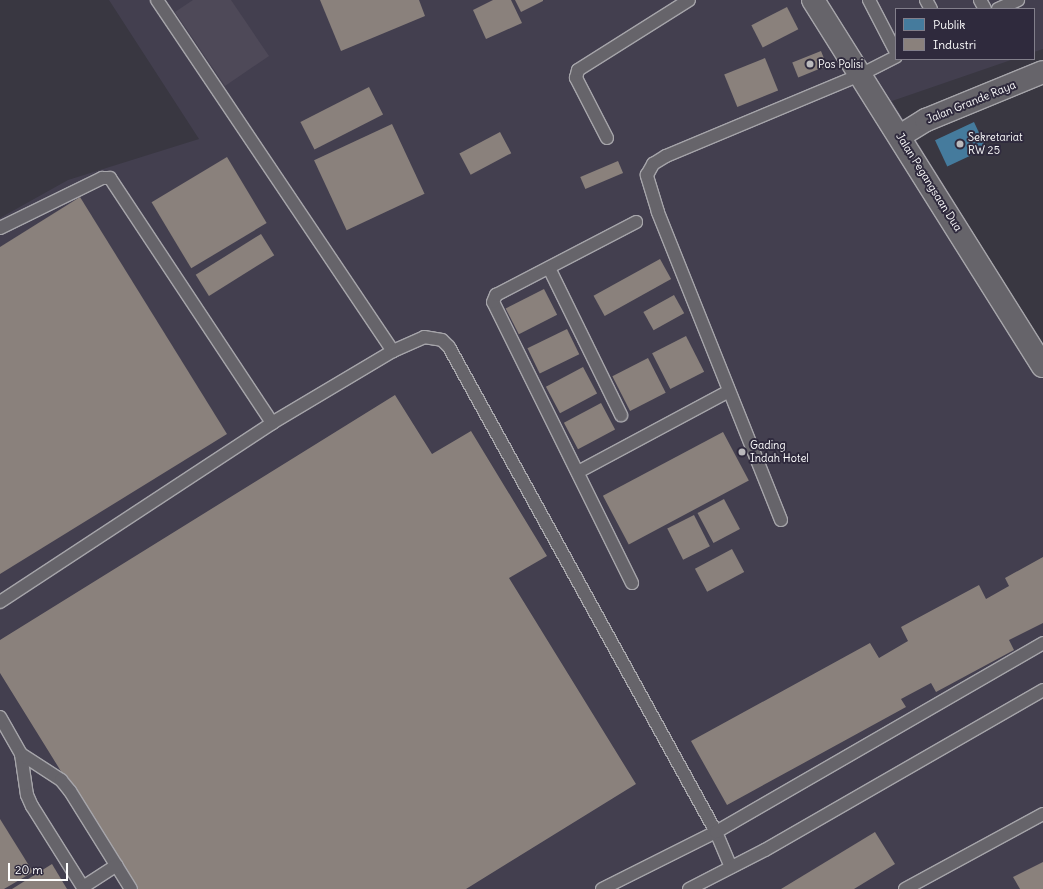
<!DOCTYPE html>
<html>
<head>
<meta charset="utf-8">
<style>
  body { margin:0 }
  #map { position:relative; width:1043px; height:889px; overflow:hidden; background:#393741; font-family:Delius,sans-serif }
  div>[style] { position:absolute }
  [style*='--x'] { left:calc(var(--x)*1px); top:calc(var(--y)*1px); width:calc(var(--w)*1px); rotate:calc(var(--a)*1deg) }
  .built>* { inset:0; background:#433f4f }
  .green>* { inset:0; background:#4e4958 }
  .public>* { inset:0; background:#457b9d; transform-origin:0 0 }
  .industry>* { inset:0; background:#8a817c; transform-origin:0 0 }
  .roads { filter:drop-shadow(1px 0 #a6a5aa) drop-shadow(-1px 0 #a6a5aa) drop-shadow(0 1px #a6a5aa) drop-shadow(0 -1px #a6a5aa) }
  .service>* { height:12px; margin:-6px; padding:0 6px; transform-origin:6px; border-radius:6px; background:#66646a }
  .minor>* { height:22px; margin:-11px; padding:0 11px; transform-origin:11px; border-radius:11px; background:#66646a }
  .secondary>* { height:22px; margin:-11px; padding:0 11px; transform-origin:11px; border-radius:11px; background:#66646a }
  .dots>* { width:11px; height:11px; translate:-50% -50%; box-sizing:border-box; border:2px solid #2f2a3d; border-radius:50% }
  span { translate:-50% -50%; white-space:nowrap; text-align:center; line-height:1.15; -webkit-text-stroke:4px #2f2a3d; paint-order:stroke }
  .poi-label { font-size:11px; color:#fff }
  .left { translate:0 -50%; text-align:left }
  .street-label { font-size:11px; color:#fff }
  .legend { position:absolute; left:895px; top:8px; width:140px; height:52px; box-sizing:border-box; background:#2f2a3d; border:1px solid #827f8b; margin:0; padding:5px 7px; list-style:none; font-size:12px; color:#fff }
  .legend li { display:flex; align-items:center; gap:8px; height:20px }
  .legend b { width:20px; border:1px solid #827f8b }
  .scale { position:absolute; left:8px; top:863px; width:60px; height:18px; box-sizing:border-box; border:2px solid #fff; border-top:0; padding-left:5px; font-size:12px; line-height:14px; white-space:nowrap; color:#fff; -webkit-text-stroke:3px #2f2a3d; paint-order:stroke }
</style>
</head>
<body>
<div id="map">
  <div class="built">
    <div style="clip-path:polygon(109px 0,1043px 0,1043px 49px,1034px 52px,1034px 9px,896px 9px,896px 59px,1014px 59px,892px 101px,1043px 345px,1043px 889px,0 889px,0 218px,68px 180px,199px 139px)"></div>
  </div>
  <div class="green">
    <div style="clip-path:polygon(193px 0,231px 0,269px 56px,225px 86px,175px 12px)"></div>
  </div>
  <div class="public">
    <div style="left:974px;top:122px;width:29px;height:43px;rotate:65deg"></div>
  </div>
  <div class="industry">
    <div style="clip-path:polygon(320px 0,419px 0,425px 16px,341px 51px)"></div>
    <div style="clip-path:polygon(493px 0,511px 0,522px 23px,486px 39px,473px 10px)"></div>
    <div style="clip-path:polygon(515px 0,543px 0,543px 1px,521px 12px)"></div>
    <div style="left:787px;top:7px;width:25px;height:40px;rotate:63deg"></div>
    <div style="left:821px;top:51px;width:16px;height:31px;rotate:68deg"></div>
    <div style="left:765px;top:58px;width:35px;height:44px;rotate:68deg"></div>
    <div style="left:369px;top:87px;width:31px;height:77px;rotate:63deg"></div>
    <div style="left:392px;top:124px;width:77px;height:86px;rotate:65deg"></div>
    <div style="left:500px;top:132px;width:24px;height:46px;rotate:62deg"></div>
    <div style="left:227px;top:157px;width:77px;height:88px;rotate:59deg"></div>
    <div style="left:618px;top:161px;width:13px;height:41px;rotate:67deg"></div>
    <div style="clip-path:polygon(80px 197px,227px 434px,0 574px,0 247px)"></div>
    <div style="left:261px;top:234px;width:25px;height:77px;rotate:58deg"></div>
    <div style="left:660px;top:259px;width:23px;height:76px;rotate:61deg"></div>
    <div style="left:544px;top:289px;width:29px;height:43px;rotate:63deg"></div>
    <div style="left:674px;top:295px;width:21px;height:35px;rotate:61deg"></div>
    <div style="left:567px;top:329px;width:28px;height:44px;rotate:64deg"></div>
    <div style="left:686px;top:336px;width:40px;height:38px;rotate:63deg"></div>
    <div style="left:648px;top:358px;width:39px;height:40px;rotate:63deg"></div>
    <div style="left:583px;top:367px;width:30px;height:42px;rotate:62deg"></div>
    <div style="clip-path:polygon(395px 395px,432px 454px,471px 431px,547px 556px,509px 578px,636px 784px,466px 889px,134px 889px,0 673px,0 640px)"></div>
    <div style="left:601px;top:403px;width:30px;height:42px;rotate:62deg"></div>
    <div style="left:723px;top:432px;width:55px;height:136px;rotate:62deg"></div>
    <div style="left:724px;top:499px;width:34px;height:30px;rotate:62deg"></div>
    <div style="left:694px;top:515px;width:35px;height:30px;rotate:63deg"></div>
    <div style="left:732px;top:549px;width:26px;height:42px;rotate:62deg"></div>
    <div style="clip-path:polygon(1043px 557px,1043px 623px,1009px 640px,1014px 650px,936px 692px,931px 683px,901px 699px,906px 707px,727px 805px,691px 741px,870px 643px,879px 658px,908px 641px,901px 627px,979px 585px,986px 599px,1009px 586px,1005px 578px)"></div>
    <div style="clip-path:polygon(0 819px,33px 872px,4px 889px,0 889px)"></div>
    <div style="clip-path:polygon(875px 832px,895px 864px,854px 889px,781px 889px)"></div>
    <div style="clip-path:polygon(1043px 862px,1043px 889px,1020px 889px,1013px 877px)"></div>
    <div style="clip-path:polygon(52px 864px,67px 889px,12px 889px)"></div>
  </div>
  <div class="roads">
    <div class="service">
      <div style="--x:157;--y:0;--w:423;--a:56.1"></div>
      <div style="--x:869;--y:0;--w:59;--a:62.6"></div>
      <div style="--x:926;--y:0;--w:10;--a:61"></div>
      <div style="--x:980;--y:0;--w:10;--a:61"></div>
      <div style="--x:998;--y:9;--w:22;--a:-24"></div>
      <div style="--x:607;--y:138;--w:68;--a:-117.3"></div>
      <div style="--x:576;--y:78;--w:8;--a:-76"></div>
      <div style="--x:578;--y:70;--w:131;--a:-32.2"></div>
      <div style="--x:0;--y:228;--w:114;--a:-26.1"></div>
      <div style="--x:102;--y:178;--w:8;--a:0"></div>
      <div style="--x:110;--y:178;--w:294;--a:56.5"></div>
      <div style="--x:549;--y:268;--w:164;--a:63.9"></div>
      <div style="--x:578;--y:472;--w:171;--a:-28.2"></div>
      <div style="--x:781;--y:520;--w:332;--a:-111.8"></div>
      <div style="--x:658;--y:212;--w:39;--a:-107"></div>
      <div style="--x:647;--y:175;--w:13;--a:-61"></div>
      <div style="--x:653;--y:164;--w:15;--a:-32"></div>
      <div style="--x:666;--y:156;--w:212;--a:-22.7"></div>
      <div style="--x:862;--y:74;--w:38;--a:-27"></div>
      <div style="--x:632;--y:583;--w:313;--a:-116.3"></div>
      <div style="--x:493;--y:302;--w:8;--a:-67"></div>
      <div style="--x:496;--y:295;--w:158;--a:-27.5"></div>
      <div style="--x:0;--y:602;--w:326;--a:-33.3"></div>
      <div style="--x:272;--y:423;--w:141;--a:-30.8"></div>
      <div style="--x:393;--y:351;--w:34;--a:-24"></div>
      <div style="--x:424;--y:337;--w:18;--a:9"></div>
      <div style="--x:442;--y:340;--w:10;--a:45"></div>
      <div style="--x:449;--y:347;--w:554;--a:61.17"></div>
      <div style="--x:716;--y:832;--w:38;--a:67"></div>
      <div style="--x:0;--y:717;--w:43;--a:60.4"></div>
      <div style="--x:21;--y:754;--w:41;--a:81.7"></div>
      <div style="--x:27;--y:795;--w:12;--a:66"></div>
      <div style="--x:32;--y:806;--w:98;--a:57.9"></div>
      <div style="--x:21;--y:754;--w:48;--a:33"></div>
      <div style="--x:61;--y:780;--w:14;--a:51"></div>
      <div style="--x:70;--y:791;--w:115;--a:58.1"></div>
      <div style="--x:83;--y:887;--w:40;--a:-32.9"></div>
      <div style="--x:602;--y:889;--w:127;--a:-26.6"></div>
      <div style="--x:716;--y:832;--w:378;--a:-30"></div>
      <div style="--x:689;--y:889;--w:85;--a:-27.2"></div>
      <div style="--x:765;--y:850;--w:321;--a:-29.9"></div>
      <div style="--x:905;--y:889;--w:157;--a:-28.5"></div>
    </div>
    <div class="minor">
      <div style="--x:900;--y:136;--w:31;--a:-32"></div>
      <div style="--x:926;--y:120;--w:126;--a:-22.3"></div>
    </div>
    <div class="secondary">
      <div style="--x:813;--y:0;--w:432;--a:57.9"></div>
    </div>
  </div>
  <div class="dots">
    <div style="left:810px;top:64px;background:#bab9bc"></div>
    <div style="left:960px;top:144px;background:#bab9bc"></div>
    <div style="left:742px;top:452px;background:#bab9bc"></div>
  </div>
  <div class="poi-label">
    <span class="left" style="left:818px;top:64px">Pos Polisi</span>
    <span class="left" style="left:968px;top:144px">Sekretariat<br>RW 25</span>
    <span class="left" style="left:750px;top:452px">Gading<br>Indah Hotel</span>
  </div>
  <div class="street-label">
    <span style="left:971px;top:102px;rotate:-22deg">Jalan Grande Raya</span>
    <span style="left:929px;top:182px;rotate:58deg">Jalan Pegangsaan Dua</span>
  </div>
  <ul class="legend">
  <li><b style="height:11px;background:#457b9d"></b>Publik</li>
  <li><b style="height:11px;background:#8a817c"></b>Industri</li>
  </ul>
  <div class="scale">20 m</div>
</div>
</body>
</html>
